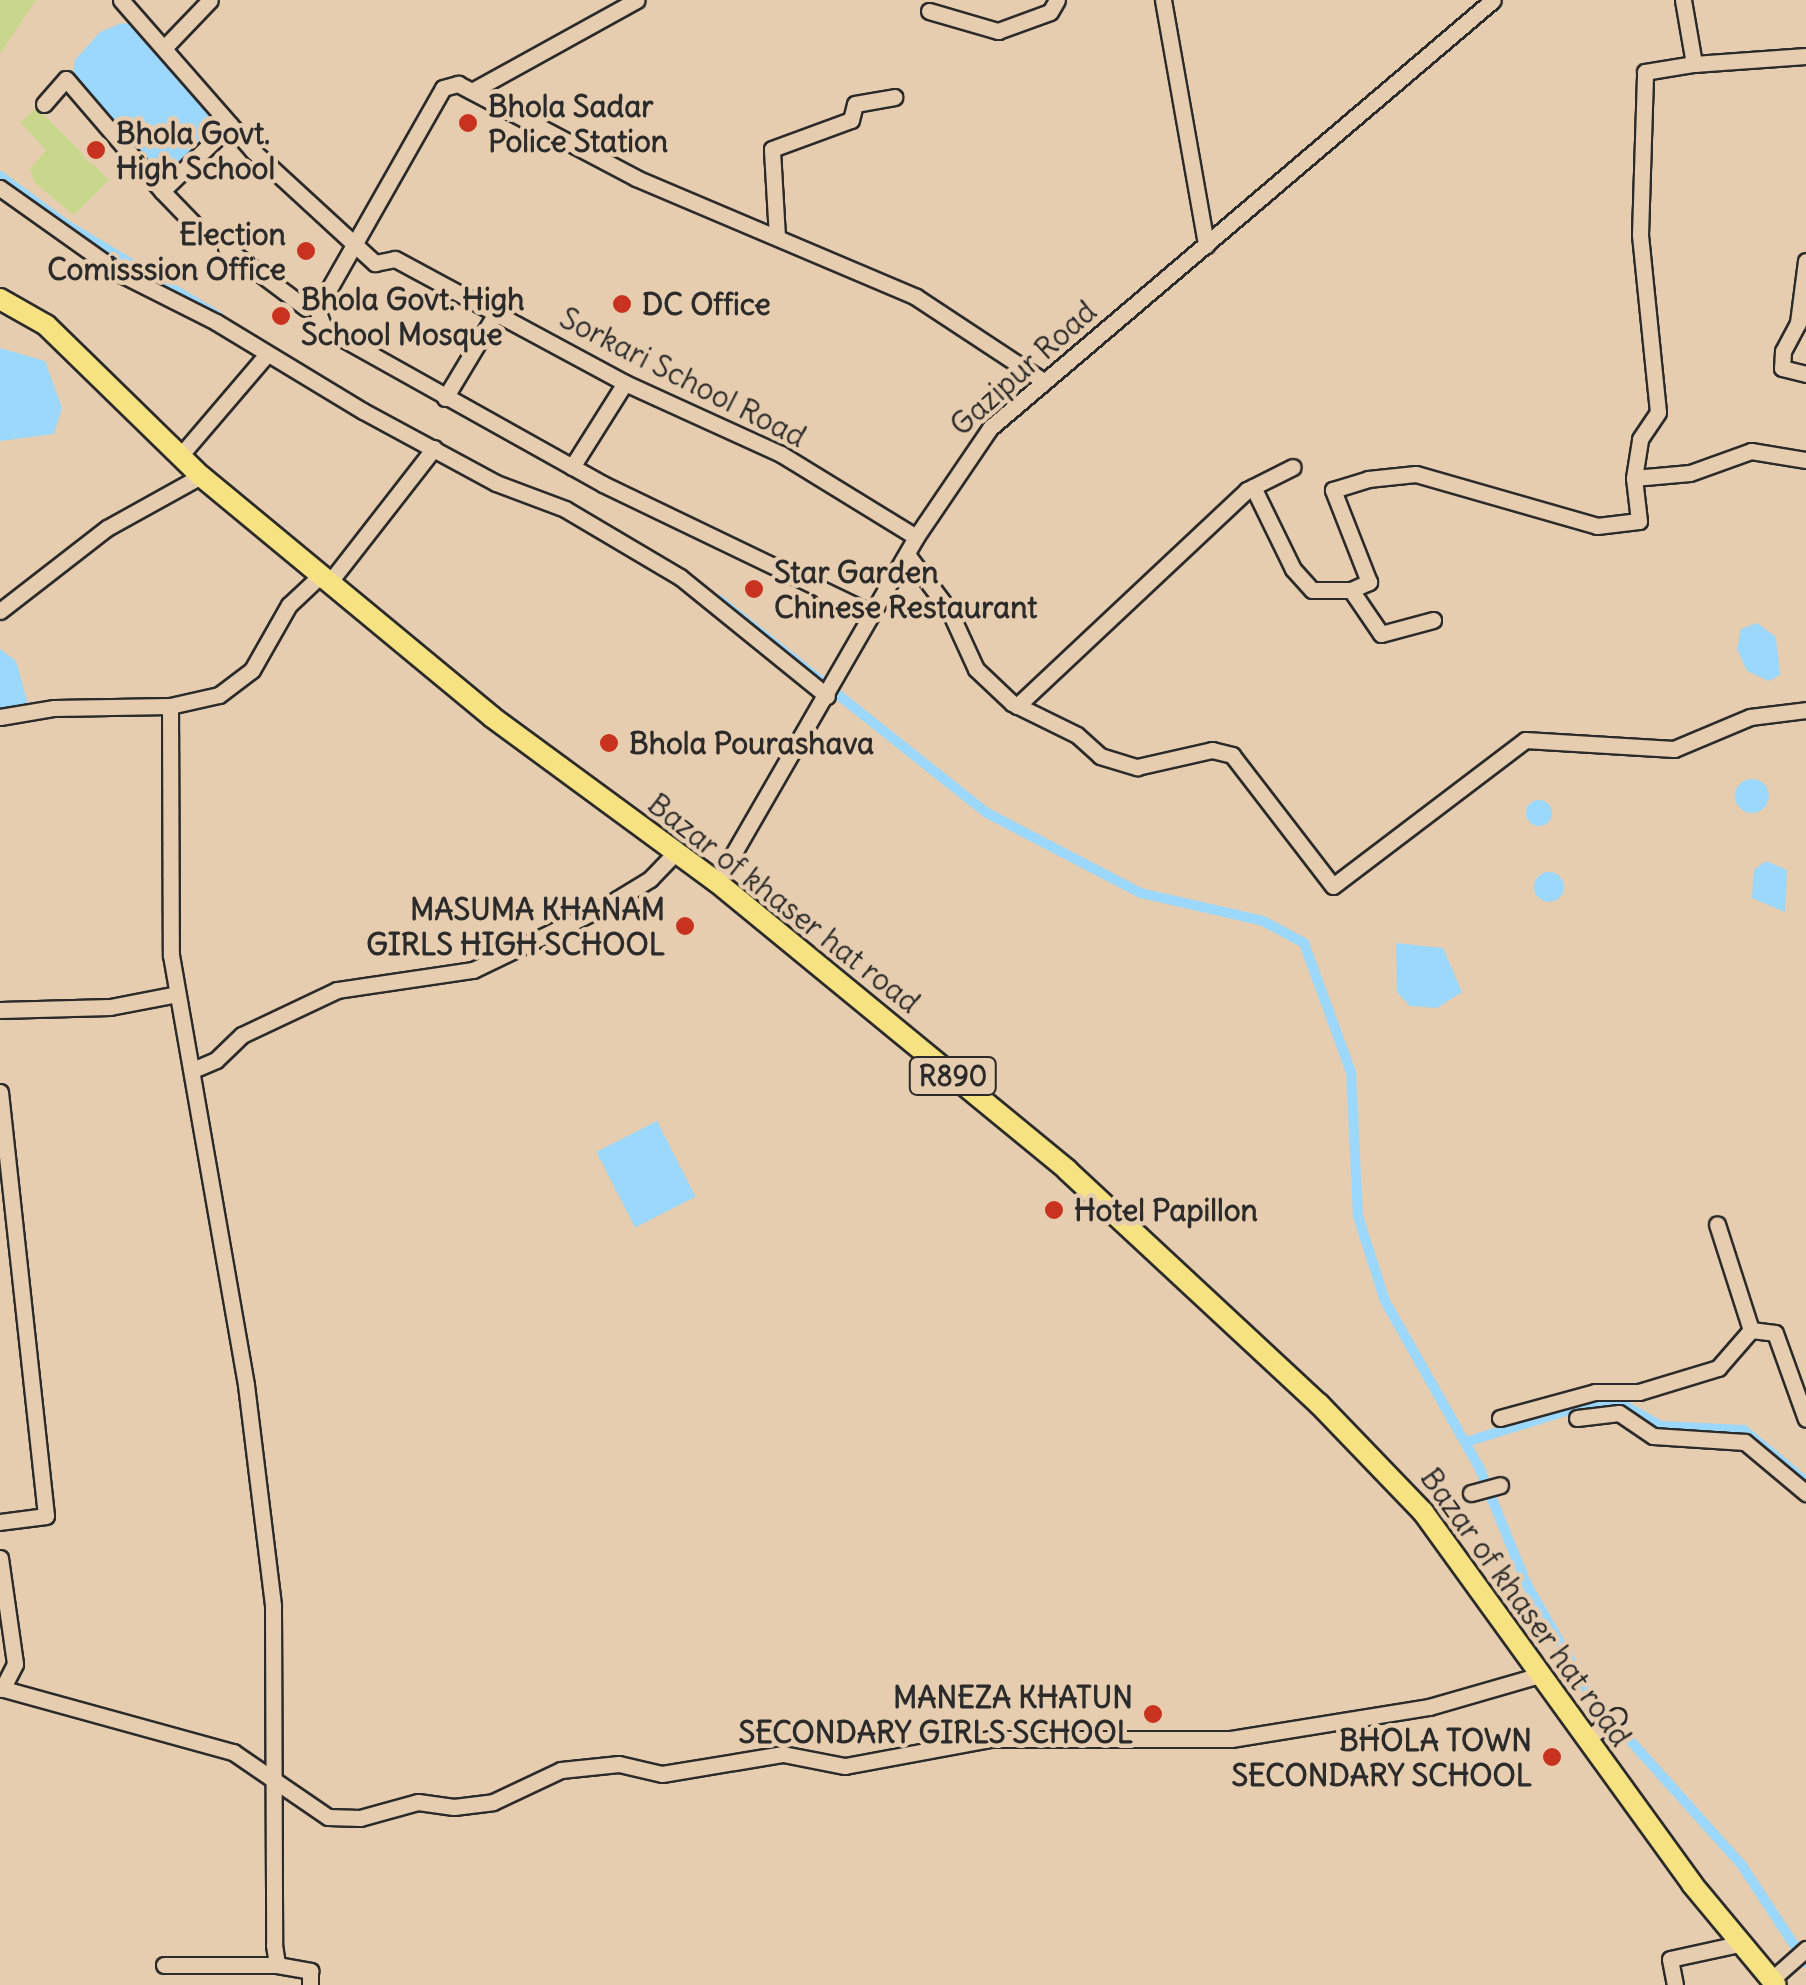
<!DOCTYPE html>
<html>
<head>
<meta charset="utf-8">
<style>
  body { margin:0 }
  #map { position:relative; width:1806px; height:1985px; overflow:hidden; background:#e7cdaf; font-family:Delius,sans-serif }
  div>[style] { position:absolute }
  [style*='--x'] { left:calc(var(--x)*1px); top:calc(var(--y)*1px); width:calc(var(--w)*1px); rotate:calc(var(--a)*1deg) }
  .green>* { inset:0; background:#c8d78b }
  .water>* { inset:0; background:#9cd7fc; transform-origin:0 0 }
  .round { border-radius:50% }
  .canal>* { height:10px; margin:-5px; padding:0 5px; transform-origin:5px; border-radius:5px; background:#9cd7fc }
  .roads { filter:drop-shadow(2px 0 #2b2b2b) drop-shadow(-2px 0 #2b2b2b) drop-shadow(0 2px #2b2b2b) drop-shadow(0 -2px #2b2b2b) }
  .minor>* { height:15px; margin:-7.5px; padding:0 7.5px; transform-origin:7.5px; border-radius:7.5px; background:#e7cdaf }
  .major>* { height:20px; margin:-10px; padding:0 10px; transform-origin:10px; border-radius:10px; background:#f7e281 }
  .dots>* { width:28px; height:28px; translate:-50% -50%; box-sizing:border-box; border:5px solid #e7cdaf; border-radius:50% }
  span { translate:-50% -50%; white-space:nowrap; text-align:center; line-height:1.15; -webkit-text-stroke:9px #e7cdaf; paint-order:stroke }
  .shield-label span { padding:2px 8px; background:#e7cdaf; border:2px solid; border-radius:8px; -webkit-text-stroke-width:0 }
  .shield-label { font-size:28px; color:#2b2b2b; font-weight:700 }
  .poi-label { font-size:30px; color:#2b2b2b; font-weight:700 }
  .left { translate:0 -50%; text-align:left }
  .right { translate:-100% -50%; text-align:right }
  .street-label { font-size:30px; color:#2b2b2b }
</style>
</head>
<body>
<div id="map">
  <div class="green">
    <div style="clip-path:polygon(0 0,36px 0,0 54px)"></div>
    <div style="clip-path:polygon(37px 108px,109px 180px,74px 215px,35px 183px,30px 169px,46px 150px,20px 122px)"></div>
  </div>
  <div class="water">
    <div style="clip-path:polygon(122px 23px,140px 26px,201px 103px,218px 115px,187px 157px,158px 178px,73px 74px,75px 60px,100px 32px)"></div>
    <div style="clip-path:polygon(0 348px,45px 361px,62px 408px,54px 434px,0 441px)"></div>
    <div style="clip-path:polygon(1757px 623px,1776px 637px,1780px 675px,1769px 681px,1747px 671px,1737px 649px,1741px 629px)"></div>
    <div style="clip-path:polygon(0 649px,16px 661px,28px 704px,0 712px)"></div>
    <div class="round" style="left:1735px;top:779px;width:34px;height:34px"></div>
    <div class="round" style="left:1526px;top:800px;width:26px;height:26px"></div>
    <div style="clip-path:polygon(1766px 861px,1787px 870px,1785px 912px,1752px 898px,1754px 870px)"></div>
    <div class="round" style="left:1534px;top:872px;width:30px;height:30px"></div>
    <div style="clip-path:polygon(1396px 943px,1443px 948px,1462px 992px,1437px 1008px,1410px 1006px,1397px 992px)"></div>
    <div style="left:657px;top:1121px;width:85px;height:68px;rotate:63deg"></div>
  </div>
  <div class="canal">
    <div style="--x:0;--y:176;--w:81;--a:36.4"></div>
    <div style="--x:65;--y:224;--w:179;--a:31"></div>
    <div style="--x:719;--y:600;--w:342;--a:38.5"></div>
    <div style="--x:987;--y:813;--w:174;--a:27.5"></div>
    <div style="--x:1141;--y:893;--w:125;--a:12.9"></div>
    <div style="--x:1263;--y:921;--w:47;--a:28.2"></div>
    <div style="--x:1304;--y:943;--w:137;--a:70"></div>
    <div style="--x:1351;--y:1072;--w:144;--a:87.2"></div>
    <div style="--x:1358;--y:1216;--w:89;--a:72.4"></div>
    <div style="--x:1385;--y:1301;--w:191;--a:60.5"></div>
    <div style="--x:1479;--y:1467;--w:127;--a:67.9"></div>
    <div style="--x:1527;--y:1585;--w:130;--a:60.1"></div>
    <div style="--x:1592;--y:1698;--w:223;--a:48.1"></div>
    <div style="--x:1741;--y:1864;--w:118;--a:56.7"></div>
    <div style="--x:1466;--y:1442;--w:131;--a:-17.3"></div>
    <div style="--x:1591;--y:1403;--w:31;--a:2"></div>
    <div style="--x:1622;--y:1404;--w:45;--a:29.4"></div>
    <div style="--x:1661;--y:1426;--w:83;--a:2.8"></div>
    <div style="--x:1744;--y:1430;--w:81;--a:40"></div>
  </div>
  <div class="roads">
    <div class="minor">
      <div style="--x:121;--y:0;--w:201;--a:48.8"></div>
      <div style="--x:253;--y:151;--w:166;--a:42.6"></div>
      <div style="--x:375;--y:263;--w:20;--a:-11"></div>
      <div style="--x:395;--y:259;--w:261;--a:28.3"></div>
      <div style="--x:625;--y:383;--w:171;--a:24.5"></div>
      <div style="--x:781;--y:454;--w:158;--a:31.6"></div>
      <div style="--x:1163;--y:0;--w:249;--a:80"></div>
      <div style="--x:1683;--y:0;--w:65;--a:80.2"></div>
      <div style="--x:1694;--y:64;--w:112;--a:-4.1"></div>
      <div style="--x:929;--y:11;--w:72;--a:16.2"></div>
      <div style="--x:998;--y:31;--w:55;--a:-20.1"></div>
      <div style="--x:1050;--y:12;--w:14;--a:-60"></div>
      <div style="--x:164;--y:48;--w:66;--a:-46.2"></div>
      <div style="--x:472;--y:91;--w:188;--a:-28.9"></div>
      <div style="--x:44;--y:104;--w:33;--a:-49"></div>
      <div style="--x:66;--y:79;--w:148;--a:49.4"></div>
      <div style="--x:162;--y:191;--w:95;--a:-44.1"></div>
      <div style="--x:0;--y:188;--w:151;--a:35.3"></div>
      <div style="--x:123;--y:275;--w:104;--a:26.8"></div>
      <div style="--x:216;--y:322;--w:172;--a:31.2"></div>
      <div style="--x:363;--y:411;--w:151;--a:28.4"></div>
      <div style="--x:496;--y:483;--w:74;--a:20.6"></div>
      <div style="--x:565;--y:509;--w:134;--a:30.6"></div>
      <div style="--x:680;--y:577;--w:189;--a:39"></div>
      <div style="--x:162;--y:191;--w:46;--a:45.9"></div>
      <div style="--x:777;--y:237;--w:88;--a:-93.3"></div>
      <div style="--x:772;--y:149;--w:84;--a:-20.2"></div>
      <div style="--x:851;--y:120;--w:16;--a:-76"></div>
      <div style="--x:855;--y:104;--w:40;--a:-10"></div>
      <div style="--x:226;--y:248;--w:100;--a:36.9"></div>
      <div style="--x:1806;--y:261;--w:63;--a:97.4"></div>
      <div style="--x:1798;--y:323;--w:32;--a:118"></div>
      <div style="--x:1783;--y:351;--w:17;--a:93"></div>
      <div style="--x:1782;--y:368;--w:25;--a:14"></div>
      <div style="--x:445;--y:398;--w:99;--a:-59"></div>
      <div style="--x:180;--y:456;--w:134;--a:-49.5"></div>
      <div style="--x:572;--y:467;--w:99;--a:-57.8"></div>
      <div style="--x:1634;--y:478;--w:56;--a:-5.1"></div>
      <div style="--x:1690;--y:473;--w:65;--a:-19.8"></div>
      <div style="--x:1751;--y:451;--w:56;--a:9.3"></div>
      <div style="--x:1253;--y:487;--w:91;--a:64"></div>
      <div style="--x:1293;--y:569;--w:28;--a:48"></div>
      <div style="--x:1312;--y:590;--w:39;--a:0"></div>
      <div style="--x:1351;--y:590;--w:53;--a:55.7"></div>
      <div style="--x:1381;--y:634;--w:54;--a:-15.1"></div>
      <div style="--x:909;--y:557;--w:66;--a:53"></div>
      <div style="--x:949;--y:610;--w:65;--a:65.4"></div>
      <div style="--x:976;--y:669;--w:50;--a:43.4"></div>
      <div style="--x:1012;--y:703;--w:72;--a:26.2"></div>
      <div style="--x:1077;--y:735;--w:31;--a:42"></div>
      <div style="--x:1100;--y:756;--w:39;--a:17"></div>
      <div style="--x:1137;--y:767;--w:77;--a:-12.8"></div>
      <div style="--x:1212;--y:750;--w:21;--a:14"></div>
      <div style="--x:1232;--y:755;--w:165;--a:52.4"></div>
      <div style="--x:1333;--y:886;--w:241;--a:-37.2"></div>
      <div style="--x:1525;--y:740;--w:149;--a:3.5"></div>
      <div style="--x:1674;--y:749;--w:82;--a:-22.8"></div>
      <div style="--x:1750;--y:717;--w:56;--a:-7.1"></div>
      <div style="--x:329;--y:583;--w:171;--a:-52.1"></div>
      <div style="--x:1351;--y:590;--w:20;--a:-24"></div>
      <div style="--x:1369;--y:582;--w:99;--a:-111.4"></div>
      <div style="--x:1333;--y:490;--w:37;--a:-17"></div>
      <div style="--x:1368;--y:479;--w:48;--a:-5.9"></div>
      <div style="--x:1416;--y:474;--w:188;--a:16"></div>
      <div style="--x:1597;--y:526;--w:42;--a:-6.8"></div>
      <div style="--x:1639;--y:521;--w:43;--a:-96.6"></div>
      <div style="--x:1634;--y:478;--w:39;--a:-81"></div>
      <div style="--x:1640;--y:439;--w:32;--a:-56"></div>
      <div style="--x:1658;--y:412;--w:178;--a:-95.8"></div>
      <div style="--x:1640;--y:235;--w:163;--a:-88.2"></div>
      <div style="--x:1645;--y:72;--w:50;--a:-9.3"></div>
      <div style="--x:0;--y:611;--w:135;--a:-37.8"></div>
      <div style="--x:107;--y:528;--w:107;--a:-29"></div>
      <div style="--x:871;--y:613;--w:297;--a:-154.3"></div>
      <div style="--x:603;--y:484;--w:320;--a:-150.8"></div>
      <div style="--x:324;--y:328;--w:19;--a:-111"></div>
      <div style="--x:317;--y:310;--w:255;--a:-60.4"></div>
      <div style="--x:443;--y:88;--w:16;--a:-15"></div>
      <div style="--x:458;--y:84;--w:201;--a:27.8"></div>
      <div style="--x:636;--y:178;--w:304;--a:23"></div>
      <div style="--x:916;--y:297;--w:151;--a:33.4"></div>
      <div style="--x:170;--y:706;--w:249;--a:89.8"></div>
      <div style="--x:171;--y:955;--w:436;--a:80.1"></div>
      <div style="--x:246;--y:1385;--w:223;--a:83"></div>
      <div style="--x:273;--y:1606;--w:339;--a:89.8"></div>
      <div style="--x:274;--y:1945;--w:20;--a:81"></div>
      <div style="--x:277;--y:1965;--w:34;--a:10"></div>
      <div style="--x:310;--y:1971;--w:14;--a:90"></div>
      <div style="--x:1017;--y:706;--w:316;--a:-43.2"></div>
      <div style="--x:1247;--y:490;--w:51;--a:-26.6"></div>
      <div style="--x:0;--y:717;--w:55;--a:-9.5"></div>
      <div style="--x:54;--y:708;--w:116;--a:-1"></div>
      <div style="--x:170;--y:706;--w:50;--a:-12.7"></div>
      <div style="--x:219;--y:695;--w:41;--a:-37.1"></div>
      <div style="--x:252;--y:670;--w:75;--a:-60.4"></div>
      <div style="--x:289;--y:605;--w:44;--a:-43.2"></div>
      <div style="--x:717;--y:882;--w:398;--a:-60"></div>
      <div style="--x:916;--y:537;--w:132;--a:-55.8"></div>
      <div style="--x:990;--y:428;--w:660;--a:-40.39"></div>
      <div style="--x:0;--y:1010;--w:110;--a:-1.6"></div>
      <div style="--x:110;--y:1007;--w:68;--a:-11"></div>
      <div style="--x:195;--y:1069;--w:23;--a:-23"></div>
      <div style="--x:216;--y:1060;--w:36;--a:-44"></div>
      <div style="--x:242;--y:1035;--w:105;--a:-25.3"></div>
      <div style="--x:337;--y:990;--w:137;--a:-8.4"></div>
      <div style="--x:473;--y:970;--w:148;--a:-25.7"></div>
      <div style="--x:606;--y:906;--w:52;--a:-31.5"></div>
      <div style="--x:650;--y:879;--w:36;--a:-46"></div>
      <div style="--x:0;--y:1092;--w:426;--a:83.8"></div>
      <div style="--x:46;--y:1516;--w:46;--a:172.6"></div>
      <div style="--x:1751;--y:1330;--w:24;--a:7"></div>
      <div style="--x:1775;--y:1333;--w:91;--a:70.2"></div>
      <div style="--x:1500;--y:1418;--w:98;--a:-15.3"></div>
      <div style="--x:1595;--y:1392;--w:44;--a:0"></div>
      <div style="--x:1639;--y:1392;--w:83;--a:-16.9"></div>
      <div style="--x:1718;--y:1368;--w:50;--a:-49"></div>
      <div style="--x:1751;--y:1330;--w:111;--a:-107.8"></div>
      <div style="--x:1577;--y:1418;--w:42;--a:-6.8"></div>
      <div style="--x:1619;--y:1413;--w:41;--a:34.1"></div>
      <div style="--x:1653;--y:1436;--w:92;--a:3.7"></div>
      <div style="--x:1745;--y:1442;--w:80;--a:39.9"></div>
      <div style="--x:1471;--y:1493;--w:30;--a:-15"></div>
      <div style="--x:0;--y:1558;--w:107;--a:81.9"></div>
      <div style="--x:15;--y:1664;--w:28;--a:117"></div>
      <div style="--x:0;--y:1688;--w:242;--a:15.4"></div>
      <div style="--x:233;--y:1752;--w:115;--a:34.4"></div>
      <div style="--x:328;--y:1817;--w:32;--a:2"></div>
      <div style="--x:360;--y:1818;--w:60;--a:-15.4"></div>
      <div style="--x:418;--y:1802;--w:36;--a:8"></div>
      <div style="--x:454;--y:1807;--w:39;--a:-7"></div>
      <div style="--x:493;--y:1802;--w:75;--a:-25.2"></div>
      <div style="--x:561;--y:1770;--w:58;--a:-5.9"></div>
      <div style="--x:619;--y:1764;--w:44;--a:13.1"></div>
      <div style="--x:662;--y:1774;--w:123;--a:-9.4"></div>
      <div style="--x:783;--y:1754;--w:63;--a:11"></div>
      <div style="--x:845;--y:1766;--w:147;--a:-10.5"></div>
      <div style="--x:990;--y:1739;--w:241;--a:0"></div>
      <div style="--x:1231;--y:1739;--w:201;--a:-9.2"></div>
      <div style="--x:1429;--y:1707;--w:116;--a:-16.1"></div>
      <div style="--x:1587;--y:1739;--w:38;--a:-37"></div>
      <div style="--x:164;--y:1965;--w:113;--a:0"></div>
      <div style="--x:1771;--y:1980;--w:47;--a:-41.5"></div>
      <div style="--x:1675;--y:1985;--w:26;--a:-101"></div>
      <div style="--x:1670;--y:1959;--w:71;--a:-12.3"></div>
    </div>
    <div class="major">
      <div style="--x:0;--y:299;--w:53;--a:29.5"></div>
      <div style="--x:46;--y:325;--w:216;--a:44.3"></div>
      <div style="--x:201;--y:476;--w:378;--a:39.6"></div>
      <div style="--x:492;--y:717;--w:279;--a:36.3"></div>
      <div style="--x:717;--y:882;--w:453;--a:39.4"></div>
      <div style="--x:1067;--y:1170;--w:344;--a:42.9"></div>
      <div style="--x:1319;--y:1404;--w:150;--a:46.1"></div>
      <div style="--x:1423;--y:1512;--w:459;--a:54.1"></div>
      <div style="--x:1692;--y:1884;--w:131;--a:50.3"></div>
    </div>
  </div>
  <div class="dots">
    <div style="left:468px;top:123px;background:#c8321e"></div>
    <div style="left:96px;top:150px;background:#c8321e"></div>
    <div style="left:306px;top:251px;background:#c8321e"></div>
    <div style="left:622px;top:304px;background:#c8321e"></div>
    <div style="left:281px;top:316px;background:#c8321e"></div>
    <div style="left:754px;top:589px;background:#c8321e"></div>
    <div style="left:609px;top:743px;background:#c8321e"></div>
    <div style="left:685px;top:926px;background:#c8321e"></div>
    <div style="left:1054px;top:1210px;background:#c8321e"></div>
    <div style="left:1153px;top:1714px;background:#c8321e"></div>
    <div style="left:1552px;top:1757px;background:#c8321e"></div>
  </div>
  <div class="shield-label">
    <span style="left:953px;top:1076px">R890</span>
  </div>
  <div class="poi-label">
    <span class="left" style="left:488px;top:123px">Bhola Sadar<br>Police Station</span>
    <span class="left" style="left:116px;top:150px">Bhola Govt.<br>High School</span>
    <span class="right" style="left:286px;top:251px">Election<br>Comisssion Office</span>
    <span class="left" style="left:301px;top:316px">Bhola Govt. High<br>School Mosque</span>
    <span class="left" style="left:642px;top:304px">DC Office</span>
    <span class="left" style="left:774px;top:589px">Star Garden<br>Chinese Restaurant</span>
    <span class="left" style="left:629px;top:743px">Bhola Pourashava</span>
    <span class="right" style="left:665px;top:926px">MASUMA KHANAM<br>GIRLS HIGH SCHOOL</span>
    <span class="left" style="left:1074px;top:1210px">Hotel Papillon</span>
    <span class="right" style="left:1133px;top:1714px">MANEZA KHATUN<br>SECONDARY GIRLS SCHOOL</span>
    <span class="right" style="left:1532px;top:1757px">BHOLA TOWN<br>SECONDARY SCHOOL</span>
  </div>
  <div class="street-label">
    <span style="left:1023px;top:368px;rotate:-42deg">Gazipur Road</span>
    <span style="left:683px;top:377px;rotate:27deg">Sorkari School Road</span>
    <span style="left:784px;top:903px;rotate:38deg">Bazar of khaser hat road</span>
    <span style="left:1526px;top:1607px;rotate:54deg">Bazar of khaser hat road</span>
  </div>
</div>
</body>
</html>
